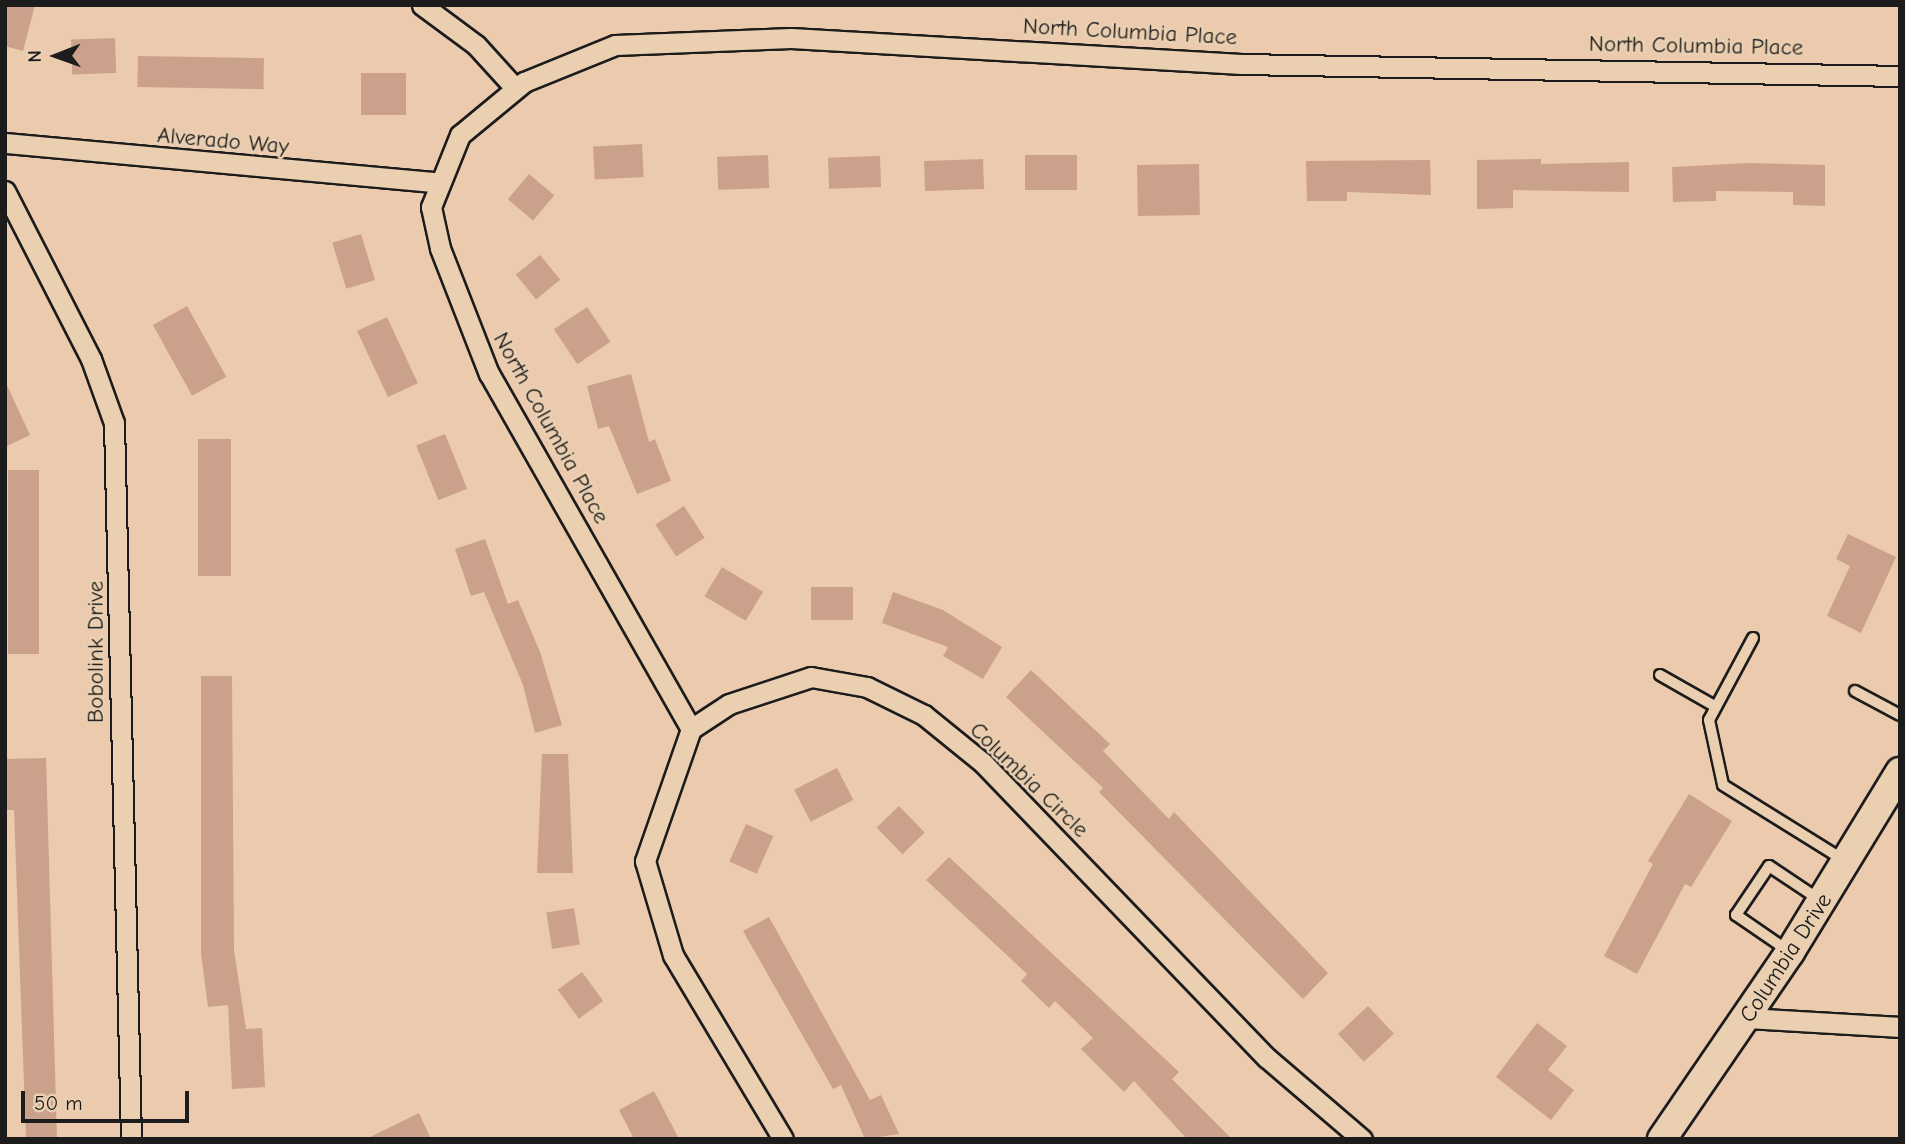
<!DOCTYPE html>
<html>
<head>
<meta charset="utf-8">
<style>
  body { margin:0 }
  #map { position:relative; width:1905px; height:1144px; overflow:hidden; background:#eccaad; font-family:"Comic Neue",sans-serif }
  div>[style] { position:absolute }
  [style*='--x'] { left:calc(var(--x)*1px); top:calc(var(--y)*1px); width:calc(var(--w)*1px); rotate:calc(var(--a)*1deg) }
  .building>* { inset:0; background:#cba18c; transform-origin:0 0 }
  .roads { filter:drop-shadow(2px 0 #1c1c1c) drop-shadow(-2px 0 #1c1c1c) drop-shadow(0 2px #1c1c1c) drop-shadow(0 -2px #1c1c1c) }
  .service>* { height:10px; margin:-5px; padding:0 5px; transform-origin:5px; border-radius:5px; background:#eacfb1 }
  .minor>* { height:19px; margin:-9.5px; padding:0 9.5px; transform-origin:9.5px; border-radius:9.5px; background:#eacfb1 }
  .secondary>* { height:28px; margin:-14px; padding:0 14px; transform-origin:14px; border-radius:14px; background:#eacfb1 }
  span { translate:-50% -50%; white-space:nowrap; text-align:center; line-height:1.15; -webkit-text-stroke:5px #eacfb1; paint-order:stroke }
  .street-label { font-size:23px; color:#1c1c1c }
  .frame { position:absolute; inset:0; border:7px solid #1c1c1c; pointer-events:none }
  .north { position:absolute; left:21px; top:21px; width:70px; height:70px; -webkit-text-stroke:5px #eacfb1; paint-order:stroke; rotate:269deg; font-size:19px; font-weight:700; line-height:28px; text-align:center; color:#1c1c1c }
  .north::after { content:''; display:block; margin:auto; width:24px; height:32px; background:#1c1c1c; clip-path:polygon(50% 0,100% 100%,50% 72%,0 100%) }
  .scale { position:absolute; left:21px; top:1091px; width:168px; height:32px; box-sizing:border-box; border:4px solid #1c1c1c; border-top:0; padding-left:9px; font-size:21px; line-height:24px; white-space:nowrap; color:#1c1c1c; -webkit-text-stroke:5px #eacfb1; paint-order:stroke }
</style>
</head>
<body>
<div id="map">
  <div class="building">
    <div style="clip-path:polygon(5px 5px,35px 5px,23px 51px,5px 46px)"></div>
    <div style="left:115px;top:38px;width:35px;height:44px;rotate:88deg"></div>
    <div style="left:138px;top:56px;width:126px;height:31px;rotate:1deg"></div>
    <div style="left:361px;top:73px;width:45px;height:42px"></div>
    <div style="left:642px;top:144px;width:33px;height:49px;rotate:87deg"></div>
    <div style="left:768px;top:155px;width:33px;height:51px;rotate:88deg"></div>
    <div style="left:1025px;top:155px;width:52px;height:35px"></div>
    <div style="left:880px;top:156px;width:31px;height:52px;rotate:88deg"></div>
    <div style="left:983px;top:159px;width:30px;height:59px;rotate:88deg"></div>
    <div style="clip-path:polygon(1541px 159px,1541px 164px,1629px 162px,1629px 192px,1513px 190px,1513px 208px,1477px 209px,1477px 160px)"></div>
    <div style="clip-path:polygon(1430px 160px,1431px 195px,1347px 192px,1347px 201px,1307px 201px,1306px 161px)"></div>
    <div style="clip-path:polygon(1747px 163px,1825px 165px,1825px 206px,1793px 205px,1793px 192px,1716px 191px,1716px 201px,1673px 202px,1672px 167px)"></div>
    <div style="left:1199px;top:164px;width:51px;height:62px;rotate:89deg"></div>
    <div style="left:529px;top:174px;width:33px;height:33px;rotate:40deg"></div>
    <div style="left:361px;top:234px;width:48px;height:30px;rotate:73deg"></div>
    <div style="left:540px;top:255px;width:32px;height:31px;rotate:51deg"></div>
    <div style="left:187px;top:306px;width:81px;height:39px;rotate:61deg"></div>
    <div style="left:587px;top:307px;width:42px;height:40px;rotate:56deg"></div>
    <div style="left:387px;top:317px;width:73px;height:33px;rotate:65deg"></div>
    <div style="clip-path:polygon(631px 374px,649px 442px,655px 439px,671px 481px,637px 494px,609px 426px,598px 429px,587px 386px)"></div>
    <div style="clip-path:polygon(5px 381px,30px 435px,5px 447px)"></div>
    <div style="left:445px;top:434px;width:59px;height:31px;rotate:68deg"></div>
    <div style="left:198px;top:439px;width:33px;height:137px"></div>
    <div style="left:8px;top:470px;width:31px;height:184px"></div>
    <div style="left:684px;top:506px;width:38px;height:34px;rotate:57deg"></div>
    <div style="clip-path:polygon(1848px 534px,1896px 557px,1861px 633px,1827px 616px,1850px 566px,1836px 559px)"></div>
    <div style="clip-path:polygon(485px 539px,508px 604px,518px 600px,540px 652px,562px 725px,535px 733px,523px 685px,484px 592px,471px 596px,455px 549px)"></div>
    <div style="left:722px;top:567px;width:48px;height:34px;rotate:31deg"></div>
    <div style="left:811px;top:587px;width:42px;height:33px"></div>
    <div style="clip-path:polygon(893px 592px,943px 610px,1002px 647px,983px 679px,943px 656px,948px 647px,882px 623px)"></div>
    <div style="clip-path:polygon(1031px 670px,1110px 744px,1103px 751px,1169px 819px,1174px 812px,1328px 973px,1303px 999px,1099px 792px,1103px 788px,1006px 697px)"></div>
    <div style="clip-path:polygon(201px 676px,232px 676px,234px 950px,246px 1029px,262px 1028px,265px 1087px,232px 1089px,228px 1005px,208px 1007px,201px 954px)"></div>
    <div style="clip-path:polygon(542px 754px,568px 754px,573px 873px,537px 873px)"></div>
    <div style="clip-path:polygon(46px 758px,57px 1139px,26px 1139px,14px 810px,5px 810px,5px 759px)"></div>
    <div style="left:837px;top:768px;width:36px;height:48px;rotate:63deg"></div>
    <div style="clip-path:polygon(1689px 794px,1732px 821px,1691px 887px,1685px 884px,1637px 974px,1604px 956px,1653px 864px,1648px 861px)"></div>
    <div style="left:899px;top:806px;width:37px;height:31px;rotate:46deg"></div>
    <div style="left:746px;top:824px;width:30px;height:41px;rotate:24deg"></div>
    <div style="clip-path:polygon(949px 857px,1179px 1072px,1172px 1079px,1232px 1139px,1187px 1139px,1134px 1081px,1124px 1092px,1081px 1049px,1093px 1038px,1055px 1001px,1049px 1008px,1021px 981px,1027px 974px,926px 880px)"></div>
    <div style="left:574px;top:908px;width:37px;height:28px;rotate:81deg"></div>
    <div style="clip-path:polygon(769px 917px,870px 1100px,881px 1095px,899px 1134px,865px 1139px,841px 1085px,833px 1089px,743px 931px)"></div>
    <div style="left:582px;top:972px;width:36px;height:30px;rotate:54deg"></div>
    <div style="left:1368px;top:1006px;width:38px;height:41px;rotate:47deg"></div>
    <div style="clip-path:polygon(1537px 1023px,1567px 1046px,1548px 1070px,1574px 1090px,1551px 1120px,1496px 1077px)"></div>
    <div style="clip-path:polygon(654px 1091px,679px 1139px,634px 1139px,619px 1110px)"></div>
    <div style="clip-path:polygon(419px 1113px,431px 1139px,366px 1139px)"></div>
  </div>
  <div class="roads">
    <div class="service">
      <div style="--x:1753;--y:638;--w:93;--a:118.2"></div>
      <div style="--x:1709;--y:720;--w:66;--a:77.8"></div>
      <div style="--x:1723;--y:785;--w:144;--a:31.9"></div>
      <div style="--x:1660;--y:675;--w:64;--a:29.7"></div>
      <div style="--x:1855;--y:691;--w:51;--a:28.1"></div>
      <div style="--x:1787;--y:950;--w:62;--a:-145.5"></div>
      <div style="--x:1736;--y:915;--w:59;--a:-56"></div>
      <div style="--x:1769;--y:866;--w:61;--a:33.7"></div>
    </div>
    <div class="minor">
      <div style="--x:422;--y:5;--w:67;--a:36.5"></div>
      <div style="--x:476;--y:45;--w:58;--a:47.8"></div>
      <div style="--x:5;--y:143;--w:434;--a:5.2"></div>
      <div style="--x:5;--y:191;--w:189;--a:62.9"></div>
      <div style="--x:91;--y:359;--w:68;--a:70.2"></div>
      <div style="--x:114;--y:423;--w:716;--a:88.64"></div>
      <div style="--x:691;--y:729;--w:408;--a:-119.6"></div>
      <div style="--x:489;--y:374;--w:135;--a:-111.3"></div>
      <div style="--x:440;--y:248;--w:42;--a:-102.4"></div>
      <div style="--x:431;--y:207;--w:78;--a:-68.1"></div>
      <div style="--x:460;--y:135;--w:83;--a:-39.6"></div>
      <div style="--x:524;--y:82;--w:98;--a:-22.1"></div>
      <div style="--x:615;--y:45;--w:176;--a:-2.3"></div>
      <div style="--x:791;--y:38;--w:451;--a:3.3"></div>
      <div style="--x:1241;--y:64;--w:659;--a:1.04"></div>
      <div style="--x:1748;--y:1018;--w:152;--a:3.4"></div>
      <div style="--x:783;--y:1139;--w:214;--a:-120.9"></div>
      <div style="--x:673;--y:955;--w:98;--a:-106.6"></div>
      <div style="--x:645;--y:861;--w:140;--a:-70.8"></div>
      <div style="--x:691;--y:729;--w:45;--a:-33.3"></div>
      <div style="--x:729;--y:704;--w:86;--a:-18.2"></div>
      <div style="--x:811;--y:677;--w:57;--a:10.1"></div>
      <div style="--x:867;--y:687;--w:64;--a:26.2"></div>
      <div style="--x:924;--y:715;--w:76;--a:39.1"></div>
      <div style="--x:983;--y:763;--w:409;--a:46.1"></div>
      <div style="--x:1267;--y:1058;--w:125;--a:40.5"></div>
    </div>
    <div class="secondary">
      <div style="--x:1662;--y:1139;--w:227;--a:-55.6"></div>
      <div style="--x:1790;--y:952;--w:211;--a:-58.6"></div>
    </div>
  </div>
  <div class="street-label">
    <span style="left:1130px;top:32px;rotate:3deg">North Columbia Place</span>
    <span style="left:1696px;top:46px;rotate:1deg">North Columbia Place</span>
    <span style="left:223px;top:141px;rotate:5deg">Alverado Way</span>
    <span style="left:551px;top:428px;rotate:61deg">North Columbia Place</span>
    <span style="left:96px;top:652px;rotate:-90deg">Bobolink Drive</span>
    <span style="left:1029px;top:780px;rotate:44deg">Columbia Circle</span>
    <span style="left:1786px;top:958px;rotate:-57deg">Columbia Drive</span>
  </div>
  <div class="frame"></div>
  <div class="north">N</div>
  <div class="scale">50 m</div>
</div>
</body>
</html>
